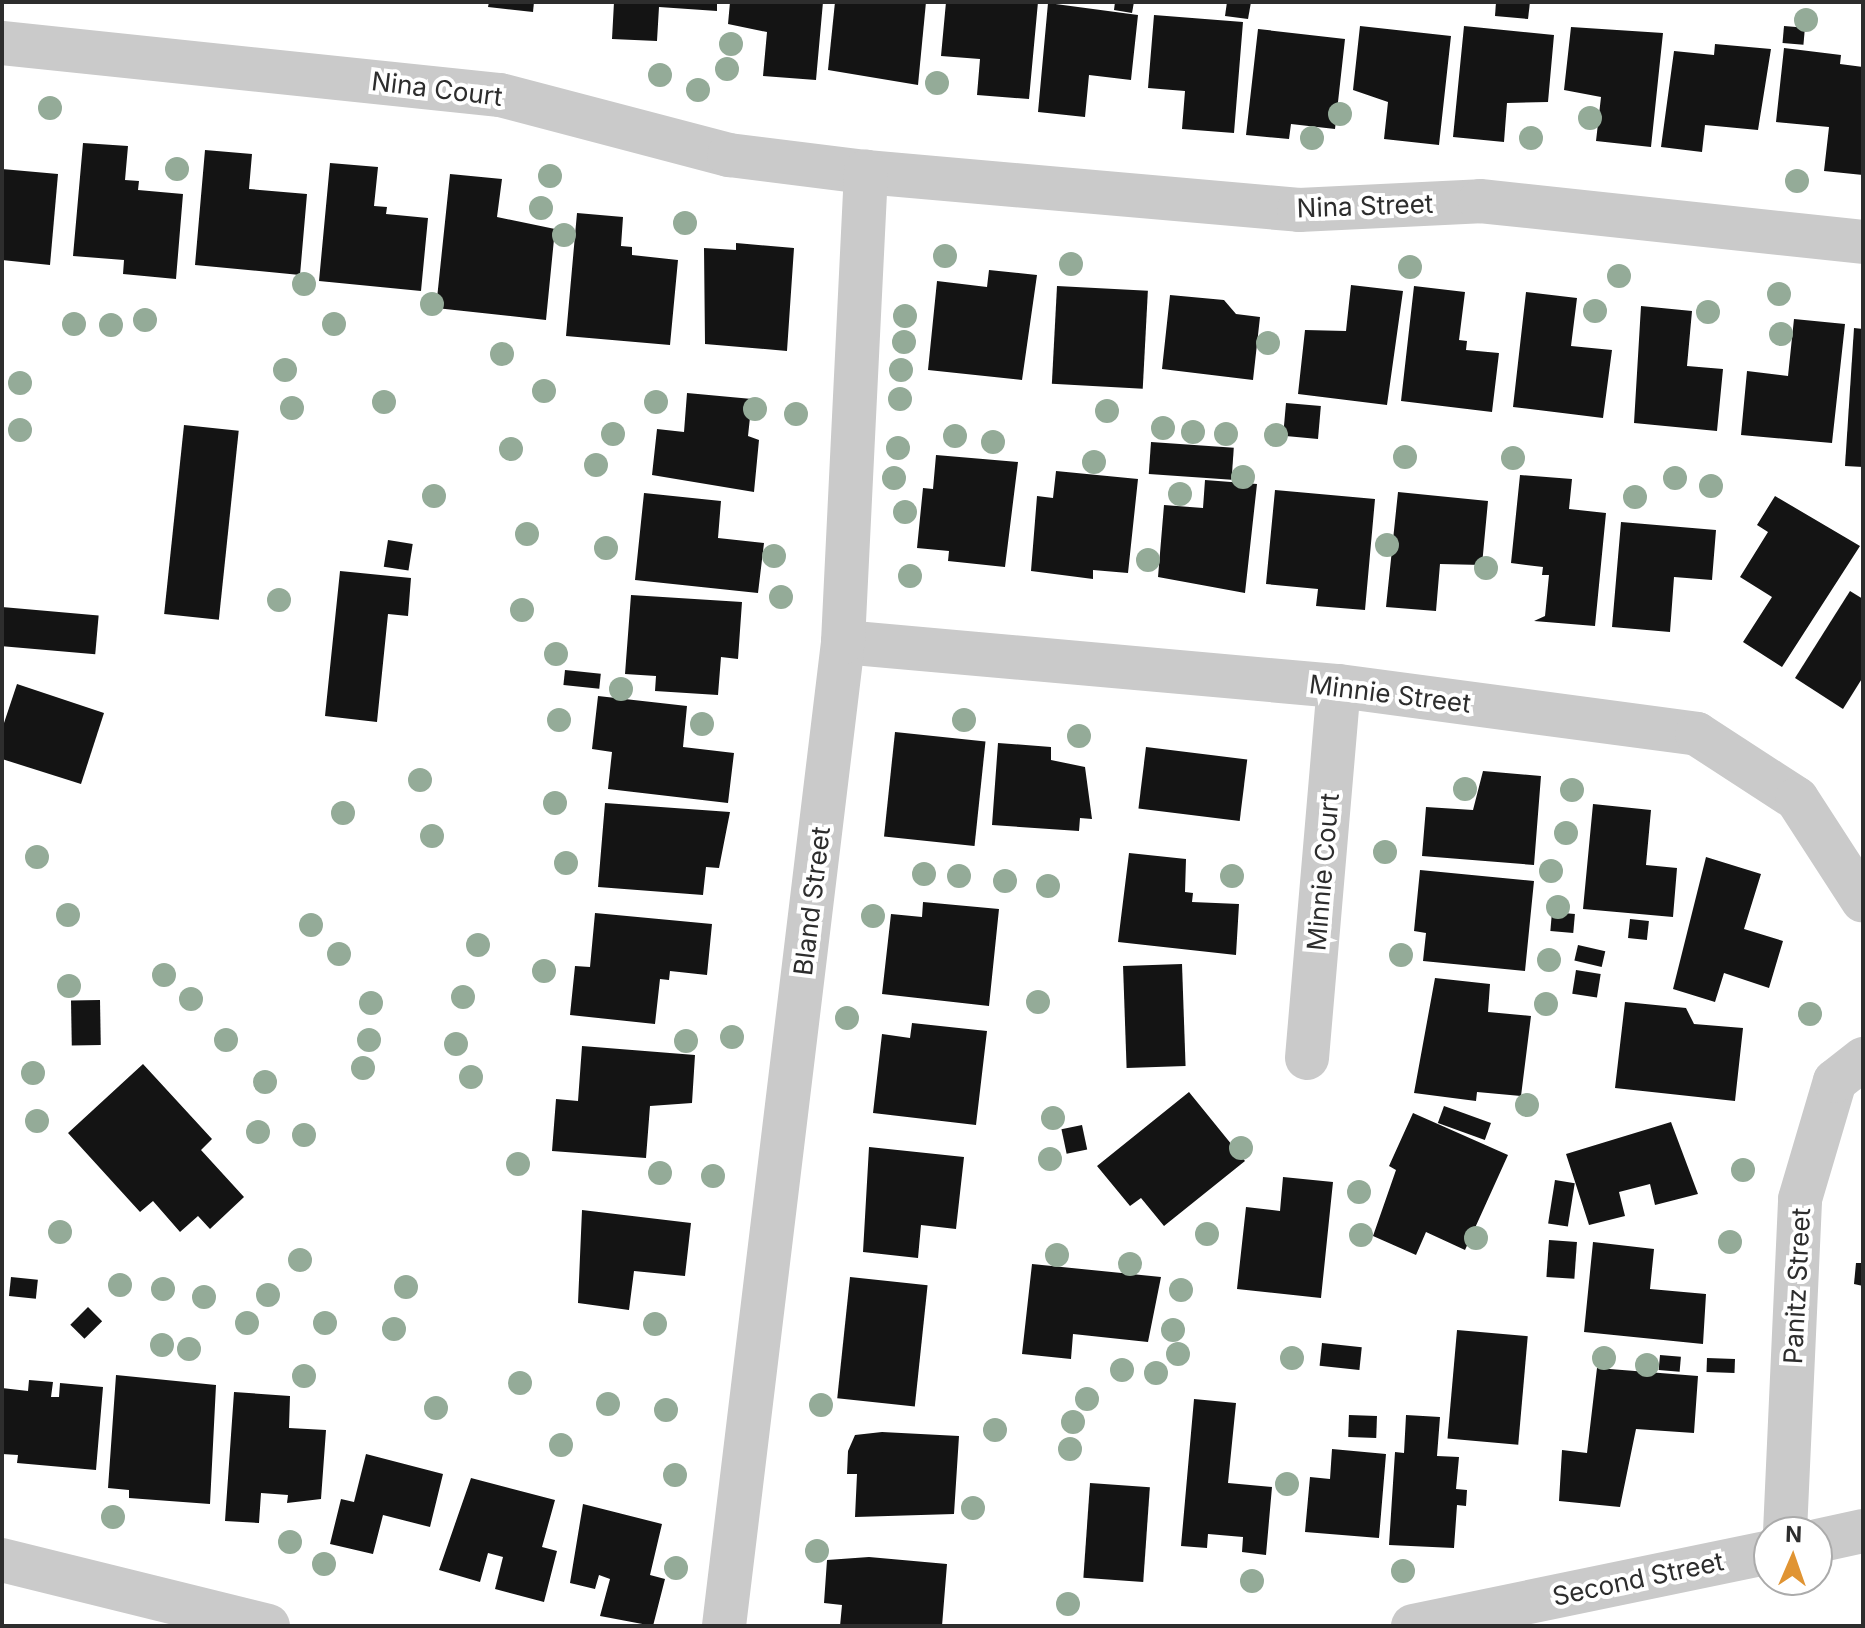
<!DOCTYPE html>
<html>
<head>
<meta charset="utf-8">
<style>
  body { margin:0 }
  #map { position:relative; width:1865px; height:1628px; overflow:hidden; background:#fff; font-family:Inter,sans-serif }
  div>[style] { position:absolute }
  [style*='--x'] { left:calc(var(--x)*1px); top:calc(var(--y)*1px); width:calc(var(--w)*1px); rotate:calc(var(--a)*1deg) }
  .building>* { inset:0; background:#141414; transform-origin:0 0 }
  .minor>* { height:44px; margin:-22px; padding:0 22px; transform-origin:22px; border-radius:22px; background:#cacaca }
  .trees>* { width:24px; height:24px; margin:-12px; border-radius:50%; background:#94ab98 }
  span { translate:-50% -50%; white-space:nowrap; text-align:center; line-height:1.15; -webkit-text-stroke:8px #fff; paint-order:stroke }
  .street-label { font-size:26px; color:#2d2d2d }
  .frame { position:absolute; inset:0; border:4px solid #2d2d2d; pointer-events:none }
  .north { position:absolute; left:1753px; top:1516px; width:80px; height:80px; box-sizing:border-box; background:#fff; border:2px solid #ababab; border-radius:50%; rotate:2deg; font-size:22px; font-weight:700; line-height:32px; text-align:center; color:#2d2d2d }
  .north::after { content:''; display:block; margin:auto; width:28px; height:36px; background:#e09433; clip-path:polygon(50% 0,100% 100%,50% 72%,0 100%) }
</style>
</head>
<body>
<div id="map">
  <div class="building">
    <div style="clip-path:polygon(489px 2px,534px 2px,533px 12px,488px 7px)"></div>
    <div style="clip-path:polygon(614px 2px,717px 2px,717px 11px,659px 7px,657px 41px,612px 39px)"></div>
    <div style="clip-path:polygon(730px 2px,823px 2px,816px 80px,763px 76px,767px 32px,728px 24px)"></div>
    <div style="clip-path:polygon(835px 2px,926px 2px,918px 85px,828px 70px)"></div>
    <div style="clip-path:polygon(946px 2px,1038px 2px,1029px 99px,977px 95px,980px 59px,941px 56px)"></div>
    <div style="clip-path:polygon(1115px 2px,1134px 2px,1132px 13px,1114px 10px)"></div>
    <div style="clip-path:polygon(1227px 2px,1251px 2px,1248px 19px,1225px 16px)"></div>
    <div style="clip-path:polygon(1496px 2px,1530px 2px,1528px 19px,1495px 16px)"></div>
    <div style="clip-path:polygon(1048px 3px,1138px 15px,1131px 80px,1089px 75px,1085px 117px,1038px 112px)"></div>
    <div style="clip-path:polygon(1154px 15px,1243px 22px,1234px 133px,1182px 129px,1185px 91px,1148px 88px)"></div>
    <div style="clip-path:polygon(1360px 26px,1451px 36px,1439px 145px,1384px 139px,1388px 102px,1353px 90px)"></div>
    <div style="clip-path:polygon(1464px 26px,1554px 35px,1548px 102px,1507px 103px,1504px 142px,1453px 137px)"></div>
    <div style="left:1784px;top:26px;width:21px;height:17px;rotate:5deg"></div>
    <div style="clip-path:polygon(1571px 27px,1663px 33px,1651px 147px,1596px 141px,1601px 97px,1564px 90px)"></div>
    <div style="clip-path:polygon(1258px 29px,1345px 39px,1335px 129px,1291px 124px,1289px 139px,1246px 135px)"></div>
    <div style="clip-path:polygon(1715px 44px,1771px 49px,1758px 130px,1705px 125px,1702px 152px,1661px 147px,1674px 51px,1714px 55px)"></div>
    <div style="clip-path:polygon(1784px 48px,1841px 55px,1840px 64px,1863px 67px,1863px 175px,1824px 171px,1829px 127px,1776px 122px)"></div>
    <div style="clip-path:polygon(83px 143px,128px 146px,125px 180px,139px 181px,138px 190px,183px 194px,176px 279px,123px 274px,124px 260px,73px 256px)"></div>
    <div style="clip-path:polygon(205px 150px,252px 154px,249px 189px,307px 194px,300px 275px,195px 265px)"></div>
    <div style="clip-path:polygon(330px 163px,378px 167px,374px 206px,387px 207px,386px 214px,428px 218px,421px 291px,319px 281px)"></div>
    <div style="clip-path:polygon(2px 169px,58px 174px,50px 265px,2px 260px)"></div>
    <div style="clip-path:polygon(450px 174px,502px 179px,497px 217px,555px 229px,546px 320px,436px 308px)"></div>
    <div style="clip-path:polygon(577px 213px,623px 217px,621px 246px,632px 247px,632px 255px,678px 260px,670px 345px,566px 336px)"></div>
    <div style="clip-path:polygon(736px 243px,794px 248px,787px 351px,705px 344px,704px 248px,736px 250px)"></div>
    <div style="clip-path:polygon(989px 270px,1037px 275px,1022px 380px,928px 370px,937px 281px,987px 287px)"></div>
    <div style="clip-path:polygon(1351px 285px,1403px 291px,1387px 405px,1298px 394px,1305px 330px,1346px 331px)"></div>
    <div style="left:1057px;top:286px;width:91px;height:98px;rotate:3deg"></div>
    <div style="clip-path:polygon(1414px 286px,1465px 292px,1459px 340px,1467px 341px,1466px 350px,1499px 353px,1492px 412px,1401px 401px)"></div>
    <div style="clip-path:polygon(1526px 292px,1577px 298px,1571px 346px,1612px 350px,1603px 418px,1513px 407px)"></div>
    <div style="clip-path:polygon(1170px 295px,1224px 300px,1236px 314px,1260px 317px,1253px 380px,1162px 369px)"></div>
    <div style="clip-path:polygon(1641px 306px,1692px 311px,1687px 366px,1723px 369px,1717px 431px,1634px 423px)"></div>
    <div style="clip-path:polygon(1794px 319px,1845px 324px,1832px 443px,1741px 435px,1747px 371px,1788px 376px)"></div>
    <div style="clip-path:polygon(1854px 328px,1863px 329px,1863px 467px,1845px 466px)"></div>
    <div style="clip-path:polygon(687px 393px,752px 399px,748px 436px,759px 440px,754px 492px,652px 475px,657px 429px,684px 432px)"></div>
    <div style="left:1286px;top:403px;width:35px;height:33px;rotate:5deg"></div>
    <div style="left:184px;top:425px;width:55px;height:190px;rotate:6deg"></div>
    <div style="left:1151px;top:442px;width:83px;height:32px;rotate:4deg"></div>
    <div style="clip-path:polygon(936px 455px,1018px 462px,1005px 567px,948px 561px,949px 551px,917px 548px,923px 488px,933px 489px)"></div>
    <div style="clip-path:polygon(1056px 471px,1138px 479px,1128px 573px,1093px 570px,1093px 579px,1031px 571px,1037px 496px,1053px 498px)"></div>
    <div style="clip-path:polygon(1520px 475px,1572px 479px,1569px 509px,1606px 513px,1595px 626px,1534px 621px,1545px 616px,1549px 575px,1542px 575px,1543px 567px,1511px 563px)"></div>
    <div style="clip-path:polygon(1205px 480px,1257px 484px,1245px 593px,1158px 577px,1164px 505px,1203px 508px)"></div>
    <div style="clip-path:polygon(1275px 490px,1375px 499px,1365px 610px,1316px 606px,1318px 589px,1266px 584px)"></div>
    <div style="clip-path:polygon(1398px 492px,1488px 501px,1482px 565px,1440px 564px,1436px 611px,1386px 607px)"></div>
    <div style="clip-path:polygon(644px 493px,721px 501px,718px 538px,764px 543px,758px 593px,635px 580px)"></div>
    <div style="clip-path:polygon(1775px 496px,1860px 546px,1782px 667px,1743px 642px,1772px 597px,1740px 577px,1768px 532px,1757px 525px)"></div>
    <div style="clip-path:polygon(1621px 522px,1716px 530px,1712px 580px,1674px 577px,1670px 632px,1612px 627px)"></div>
    <div style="left:388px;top:540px;width:25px;height:27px;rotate:9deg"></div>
    <div style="clip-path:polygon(340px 571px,411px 578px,408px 616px,388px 614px,377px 722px,325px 716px)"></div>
    <div style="clip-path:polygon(1850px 591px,1863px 599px,1863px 677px,1843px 709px,1795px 678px)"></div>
    <div style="clip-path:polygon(631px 595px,742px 602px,738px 659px,721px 657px,718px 695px,655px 691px,656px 676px,625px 674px)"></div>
    <div style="left:2px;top:607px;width:97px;height:39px;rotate:5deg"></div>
    <div style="left:565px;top:670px;width:36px;height:15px;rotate:6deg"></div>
    <div style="clip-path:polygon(17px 684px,104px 713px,81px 784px,2px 759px,2px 729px)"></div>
    <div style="clip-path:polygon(598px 696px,687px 706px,683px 747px,734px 753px,728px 803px,608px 789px,612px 752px,592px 749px)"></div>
    <div style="left:895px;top:732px;width:91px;height:105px;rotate:6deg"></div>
    <div style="clip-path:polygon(998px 743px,1051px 747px,1051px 760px,1085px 767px,1092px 819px,1080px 818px,1079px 831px,992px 825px)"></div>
    <div style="left:1146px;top:747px;width:102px;height:62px;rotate:7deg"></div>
    <div style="clip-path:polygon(1483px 771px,1541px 776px,1534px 865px,1422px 856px,1426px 807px,1473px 810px)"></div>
    <div style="clip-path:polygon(605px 803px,730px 812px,719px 868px,706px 867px,703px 895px,598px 887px)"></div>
    <div style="clip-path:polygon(1593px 804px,1651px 810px,1646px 865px,1677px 868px,1673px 917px,1583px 909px)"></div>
    <div style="clip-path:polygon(1129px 853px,1186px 859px,1185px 892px,1193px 893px,1192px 902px,1239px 904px,1236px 955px,1118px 942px)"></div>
    <div style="clip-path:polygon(1706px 857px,1761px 874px,1744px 929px,1783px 941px,1769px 988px,1724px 973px,1715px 1002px,1673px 989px)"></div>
    <div style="clip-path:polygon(1420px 870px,1534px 881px,1525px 971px,1423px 961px,1426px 933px,1414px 931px)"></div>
    <div style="clip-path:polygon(923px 902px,999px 909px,989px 1006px,882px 994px,891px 914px,922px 917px)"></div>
    <div style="left:1552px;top:912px;width:23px;height:19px;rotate:5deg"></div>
    <div style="clip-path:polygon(595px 913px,712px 924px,707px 975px,670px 971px,669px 980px,660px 979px,655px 1024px,570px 1015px,575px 966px,590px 967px)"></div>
    <div style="left:1630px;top:919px;width:19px;height:19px;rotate:6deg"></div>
    <div style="left:1578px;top:945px;width:28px;height:16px;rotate:13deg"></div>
    <div style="left:1182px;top:964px;width:102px;height:59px;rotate:88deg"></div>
    <div style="left:1576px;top:970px;width:25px;height:24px;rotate:9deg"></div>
    <div style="clip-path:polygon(1435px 978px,1490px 984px,1488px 1012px,1531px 1016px,1521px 1096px,1477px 1092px,1476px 1101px,1414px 1093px)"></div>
    <div style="left:100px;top:1000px;width:45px;height:29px;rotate:89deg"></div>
    <div style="clip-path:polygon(1625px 1002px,1686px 1008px,1694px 1024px,1743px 1028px,1735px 1101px,1615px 1088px)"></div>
    <div style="clip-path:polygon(912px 1023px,987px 1031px,976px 1125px,873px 1113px,882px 1034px,910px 1038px)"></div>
    <div style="clip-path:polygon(582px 1046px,695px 1055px,692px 1103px,650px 1106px,646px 1158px,552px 1151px,556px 1099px,578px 1101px)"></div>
    <div style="clip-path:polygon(143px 1064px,212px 1139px,201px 1150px,244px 1197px,210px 1229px,198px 1216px,180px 1232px,153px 1201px,140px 1212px,68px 1133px)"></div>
    <div style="clip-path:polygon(1189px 1092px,1245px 1161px,1164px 1226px,1141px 1198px,1130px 1206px,1097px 1166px)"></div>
    <div style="left:1444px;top:1106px;width:50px;height:18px;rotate:20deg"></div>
    <div style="clip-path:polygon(1413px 1113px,1508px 1155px,1465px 1250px,1426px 1232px,1416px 1255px,1373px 1236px,1396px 1170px,1389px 1166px)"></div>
    <div style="clip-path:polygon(1671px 1122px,1698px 1194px,1655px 1205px,1650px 1184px,1619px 1192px,1625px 1216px,1589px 1225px,1566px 1154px)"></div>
    <div style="left:1082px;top:1125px;width:25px;height:21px;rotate:78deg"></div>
    <div style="clip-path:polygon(869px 1147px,964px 1157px,956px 1229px,921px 1225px,918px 1258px,863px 1252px)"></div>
    <div style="clip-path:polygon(1283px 1177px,1333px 1182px,1321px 1298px,1237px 1289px,1246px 1207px,1280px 1211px)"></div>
    <div style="left:1555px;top:1180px;width:20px;height:44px;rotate:9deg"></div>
    <div style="clip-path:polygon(582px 1210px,691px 1223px,685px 1276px,634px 1271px,629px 1310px,578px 1303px)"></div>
    <div style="left:1549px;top:1240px;width:28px;height:37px;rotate:4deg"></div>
    <div style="clip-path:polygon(1593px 1242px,1654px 1249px,1650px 1289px,1706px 1294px,1703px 1344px,1584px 1332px)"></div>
    <div style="clip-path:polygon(1856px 1263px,1863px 1263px,1863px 1286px,1854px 1284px)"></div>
    <div style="clip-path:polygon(1032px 1264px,1161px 1277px,1148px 1342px,1073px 1334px,1071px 1359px,1022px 1354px)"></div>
    <div style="left:11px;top:1277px;width:27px;height:19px;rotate:6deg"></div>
    <div style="left:850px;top:1277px;width:78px;height:122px;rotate:6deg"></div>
    <div style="left:88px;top:1307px;width:20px;height:25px;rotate:45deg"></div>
    <div style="left:1457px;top:1330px;width:71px;height:109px;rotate:5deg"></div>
    <div style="left:1322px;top:1343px;width:40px;height:23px;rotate:6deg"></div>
    <div style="left:1660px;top:1355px;width:21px;height:15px;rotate:5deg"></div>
    <div style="left:1707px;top:1358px;width:28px;height:14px;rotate:2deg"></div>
    <div style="clip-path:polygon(1597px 1368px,1698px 1376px,1694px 1433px,1636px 1429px,1620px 1507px,1559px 1501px,1562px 1450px,1587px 1453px)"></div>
    <div style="clip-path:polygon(116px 1375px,216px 1385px,210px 1504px,129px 1498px,129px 1490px,108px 1488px)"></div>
    <div style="clip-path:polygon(29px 1380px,53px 1382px,51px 1397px,59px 1397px,60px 1383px,103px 1387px,96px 1470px,17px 1463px,18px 1455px,2px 1454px,2px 1388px,28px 1391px)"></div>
    <div style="clip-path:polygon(234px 1392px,290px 1396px,289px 1428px,326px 1430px,321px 1499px,287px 1503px,288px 1495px,261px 1493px,259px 1523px,225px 1521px)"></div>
    <div style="clip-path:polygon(1194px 1399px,1236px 1403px,1228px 1483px,1272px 1487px,1266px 1555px,1242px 1552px,1243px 1537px,1208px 1534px,1207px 1548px,1181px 1546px)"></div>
    <div style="left:1349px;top:1415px;width:28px;height:22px;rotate:2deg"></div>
    <div style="clip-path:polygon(1406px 1415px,1440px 1417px,1437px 1456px,1459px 1457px,1456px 1489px,1467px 1490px,1466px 1506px,1457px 1505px,1454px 1548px,1389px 1545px,1395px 1452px,1404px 1453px)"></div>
    <div style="clip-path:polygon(882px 1432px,959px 1436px,954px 1514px,855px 1517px,857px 1474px,847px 1474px,848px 1451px,855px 1435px)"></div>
    <div style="clip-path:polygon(1332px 1449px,1386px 1454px,1379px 1538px,1305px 1532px,1310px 1477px,1330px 1479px)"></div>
    <div style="clip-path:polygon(366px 1454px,443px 1474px,430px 1527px,383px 1515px,373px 1554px,330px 1544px,341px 1499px,354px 1502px)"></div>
    <div style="clip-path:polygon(471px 1478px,555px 1500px,542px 1547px,557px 1551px,544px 1602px,495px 1589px,503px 1557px,488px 1553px,480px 1582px,439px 1570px)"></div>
    <div style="left:1090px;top:1483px;width:60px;height:95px;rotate:4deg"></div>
    <div style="clip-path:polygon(583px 1504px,662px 1524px,650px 1575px,665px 1579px,653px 1626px,600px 1616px,610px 1579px,599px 1575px,595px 1589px,570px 1583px)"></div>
    <div style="clip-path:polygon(869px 1557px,947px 1564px,942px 1626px,840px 1626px,842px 1605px,824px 1603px,827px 1560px)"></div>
  </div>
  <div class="minor">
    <div style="--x:2;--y:43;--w:501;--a:5.96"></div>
    <div style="--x:500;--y:95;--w:237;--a:14.7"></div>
    <div style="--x:729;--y:155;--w:138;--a:7.1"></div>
    <div style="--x:866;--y:172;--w:435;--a:5"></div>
    <div style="--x:1299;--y:210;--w:181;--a:-2.8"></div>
    <div style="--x:1480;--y:201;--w:385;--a:6.1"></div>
    <div style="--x:843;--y:642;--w:498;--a:5.1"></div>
    <div style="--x:1339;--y:686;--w:361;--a:7.6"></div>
    <div style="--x:1697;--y:734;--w:119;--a:33"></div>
    <div style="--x:1797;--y:799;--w:121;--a:57.1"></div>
    <div style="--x:1307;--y:1058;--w:373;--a:-85.1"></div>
    <div style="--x:1785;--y:1532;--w:333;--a:-87.4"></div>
    <div style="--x:1800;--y:1199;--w:123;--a:-73.5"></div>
    <div style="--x:1835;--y:1081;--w:36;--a:-38"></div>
    <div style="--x:1817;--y:1541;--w:47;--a:-12.3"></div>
    <div style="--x:2;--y:1560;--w:274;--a:13.9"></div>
    <div style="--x:724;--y:1626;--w:991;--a:-83.1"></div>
    <div style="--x:843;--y:642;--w:471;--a:-87.2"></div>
    <div style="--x:1413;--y:1626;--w:364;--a:-11.7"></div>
  </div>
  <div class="trees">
    <div style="left:1806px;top:20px"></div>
    <div style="left:731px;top:44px"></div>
    <div style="left:727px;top:69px"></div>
    <div style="left:660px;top:75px"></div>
    <div style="left:937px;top:83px"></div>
    <div style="left:698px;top:90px"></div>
    <div style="left:50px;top:108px"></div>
    <div style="left:1340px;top:114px"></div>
    <div style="left:1590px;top:118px"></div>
    <div style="left:1312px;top:138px"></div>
    <div style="left:1531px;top:138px"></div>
    <div style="left:177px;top:169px"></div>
    <div style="left:550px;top:176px"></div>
    <div style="left:1797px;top:181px"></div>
    <div style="left:541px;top:208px"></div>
    <div style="left:685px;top:223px"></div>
    <div style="left:564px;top:235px"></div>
    <div style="left:945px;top:256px"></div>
    <div style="left:1071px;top:264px"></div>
    <div style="left:1410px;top:267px"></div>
    <div style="left:1619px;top:276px"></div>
    <div style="left:304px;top:284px"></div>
    <div style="left:1779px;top:294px"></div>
    <div style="left:432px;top:304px"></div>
    <div style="left:1595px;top:311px"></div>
    <div style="left:1708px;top:312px"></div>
    <div style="left:905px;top:316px"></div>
    <div style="left:145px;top:320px"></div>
    <div style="left:74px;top:324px"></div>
    <div style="left:334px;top:324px"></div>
    <div style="left:111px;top:325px"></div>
    <div style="left:1781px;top:334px"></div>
    <div style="left:904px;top:342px"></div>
    <div style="left:1268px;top:343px"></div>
    <div style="left:502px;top:354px"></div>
    <div style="left:285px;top:370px"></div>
    <div style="left:901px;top:370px"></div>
    <div style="left:20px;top:383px"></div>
    <div style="left:544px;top:391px"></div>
    <div style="left:900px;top:399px"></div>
    <div style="left:384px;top:402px"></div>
    <div style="left:656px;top:402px"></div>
    <div style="left:292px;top:408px"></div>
    <div style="left:755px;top:409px"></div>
    <div style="left:1107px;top:411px"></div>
    <div style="left:796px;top:414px"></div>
    <div style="left:1163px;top:428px"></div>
    <div style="left:20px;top:430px"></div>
    <div style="left:1193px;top:432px"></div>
    <div style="left:613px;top:434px"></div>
    <div style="left:1226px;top:434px"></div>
    <div style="left:1276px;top:435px"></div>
    <div style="left:955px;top:436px"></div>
    <div style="left:993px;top:442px"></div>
    <div style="left:898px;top:448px"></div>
    <div style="left:511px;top:449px"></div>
    <div style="left:1405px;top:457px"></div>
    <div style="left:1513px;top:458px"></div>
    <div style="left:1094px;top:462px"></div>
    <div style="left:596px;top:465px"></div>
    <div style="left:1243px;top:477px"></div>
    <div style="left:894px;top:478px"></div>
    <div style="left:1675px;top:478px"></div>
    <div style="left:1711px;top:486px"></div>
    <div style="left:1180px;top:494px"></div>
    <div style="left:434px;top:496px"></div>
    <div style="left:1635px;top:497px"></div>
    <div style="left:905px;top:512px"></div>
    <div style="left:527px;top:534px"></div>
    <div style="left:1387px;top:545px"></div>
    <div style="left:606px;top:548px"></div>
    <div style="left:774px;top:556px"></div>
    <div style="left:1148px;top:560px"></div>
    <div style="left:1486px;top:568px"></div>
    <div style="left:910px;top:576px"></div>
    <div style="left:781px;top:597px"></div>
    <div style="left:279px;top:600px"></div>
    <div style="left:522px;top:610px"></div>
    <div style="left:556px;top:654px"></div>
    <div style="left:621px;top:689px"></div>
    <div style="left:559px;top:720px"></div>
    <div style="left:964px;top:720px"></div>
    <div style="left:702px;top:724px"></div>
    <div style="left:1079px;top:736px"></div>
    <div style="left:420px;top:780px"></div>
    <div style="left:1465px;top:789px"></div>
    <div style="left:1572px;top:790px"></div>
    <div style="left:555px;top:803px"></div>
    <div style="left:343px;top:813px"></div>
    <div style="left:1566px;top:833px"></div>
    <div style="left:432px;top:836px"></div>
    <div style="left:1385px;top:852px"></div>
    <div style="left:37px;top:857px"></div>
    <div style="left:566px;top:863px"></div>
    <div style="left:1551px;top:871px"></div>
    <div style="left:924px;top:874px"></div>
    <div style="left:959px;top:876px"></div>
    <div style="left:1232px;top:876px"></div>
    <div style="left:1005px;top:881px"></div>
    <div style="left:1048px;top:886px"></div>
    <div style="left:1558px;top:907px"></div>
    <div style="left:68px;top:915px"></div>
    <div style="left:873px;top:916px"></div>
    <div style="left:311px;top:925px"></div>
    <div style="left:478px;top:945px"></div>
    <div style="left:339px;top:954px"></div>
    <div style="left:1401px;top:955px"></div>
    <div style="left:1549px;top:960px"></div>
    <div style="left:544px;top:971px"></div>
    <div style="left:164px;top:975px"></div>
    <div style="left:69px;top:986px"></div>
    <div style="left:463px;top:997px"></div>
    <div style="left:191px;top:999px"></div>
    <div style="left:1038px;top:1002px"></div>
    <div style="left:371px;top:1003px"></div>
    <div style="left:1546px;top:1004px"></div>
    <div style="left:1810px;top:1014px"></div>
    <div style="left:847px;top:1018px"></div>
    <div style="left:732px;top:1037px"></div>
    <div style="left:226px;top:1040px"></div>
    <div style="left:369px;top:1040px"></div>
    <div style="left:686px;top:1041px"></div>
    <div style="left:456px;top:1044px"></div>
    <div style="left:363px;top:1068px"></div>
    <div style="left:33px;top:1073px"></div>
    <div style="left:471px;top:1077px"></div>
    <div style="left:265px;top:1082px"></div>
    <div style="left:1527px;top:1105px"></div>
    <div style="left:1053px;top:1118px"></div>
    <div style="left:37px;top:1121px"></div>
    <div style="left:258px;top:1132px"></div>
    <div style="left:304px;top:1135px"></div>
    <div style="left:1241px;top:1148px"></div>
    <div style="left:1050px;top:1159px"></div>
    <div style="left:518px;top:1164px"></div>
    <div style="left:1743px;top:1170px"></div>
    <div style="left:660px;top:1173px"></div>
    <div style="left:713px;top:1176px"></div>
    <div style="left:1359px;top:1192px"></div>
    <div style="left:60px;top:1232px"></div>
    <div style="left:1207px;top:1234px"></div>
    <div style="left:1361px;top:1235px"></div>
    <div style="left:1476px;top:1238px"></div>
    <div style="left:1730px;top:1242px"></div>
    <div style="left:1057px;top:1255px"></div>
    <div style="left:300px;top:1260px"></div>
    <div style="left:1130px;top:1264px"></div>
    <div style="left:120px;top:1285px"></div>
    <div style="left:406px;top:1287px"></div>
    <div style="left:163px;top:1289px"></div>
    <div style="left:1181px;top:1290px"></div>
    <div style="left:268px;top:1295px"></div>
    <div style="left:204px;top:1297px"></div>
    <div style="left:247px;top:1323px"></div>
    <div style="left:325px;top:1323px"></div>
    <div style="left:655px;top:1324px"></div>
    <div style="left:394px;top:1329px"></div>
    <div style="left:1173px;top:1330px"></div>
    <div style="left:162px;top:1345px"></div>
    <div style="left:189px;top:1349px"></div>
    <div style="left:1178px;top:1354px"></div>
    <div style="left:1292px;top:1358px"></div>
    <div style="left:1604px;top:1358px"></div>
    <div style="left:1647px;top:1365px"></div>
    <div style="left:1122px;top:1370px"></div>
    <div style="left:1156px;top:1373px"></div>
    <div style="left:304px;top:1376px"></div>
    <div style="left:520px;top:1383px"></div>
    <div style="left:1087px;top:1399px"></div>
    <div style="left:608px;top:1404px"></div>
    <div style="left:821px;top:1405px"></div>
    <div style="left:436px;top:1408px"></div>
    <div style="left:666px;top:1410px"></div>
    <div style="left:1073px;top:1422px"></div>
    <div style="left:995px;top:1430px"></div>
    <div style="left:561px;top:1445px"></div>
    <div style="left:1070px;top:1449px"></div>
    <div style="left:675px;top:1475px"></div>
    <div style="left:1287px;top:1484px"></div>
    <div style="left:973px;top:1508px"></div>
    <div style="left:113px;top:1517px"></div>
    <div style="left:290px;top:1542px"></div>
    <div style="left:817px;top:1551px"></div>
    <div style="left:324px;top:1564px"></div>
    <div style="left:676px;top:1568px"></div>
    <div style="left:1403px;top:1571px"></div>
    <div style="left:1252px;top:1581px"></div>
    <div style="left:1068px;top:1604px"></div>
  </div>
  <div class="street-label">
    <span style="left:437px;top:89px;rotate:7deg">Nina Court</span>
    <span style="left:1365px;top:206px;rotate:-2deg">Nina Street</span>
    <span style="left:1390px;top:694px;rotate:7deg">Minnie Street</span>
    <span style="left:1323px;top:872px;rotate:-85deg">Minnie Court</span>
    <span style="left:812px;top:901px;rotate:-83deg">Bland Street</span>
    <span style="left:1797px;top:1286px;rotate:-87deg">Panitz Street</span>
    <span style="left:1638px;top:1579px;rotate:-12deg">Second Street</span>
  </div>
  <div class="frame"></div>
  <div class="north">N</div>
</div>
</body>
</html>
